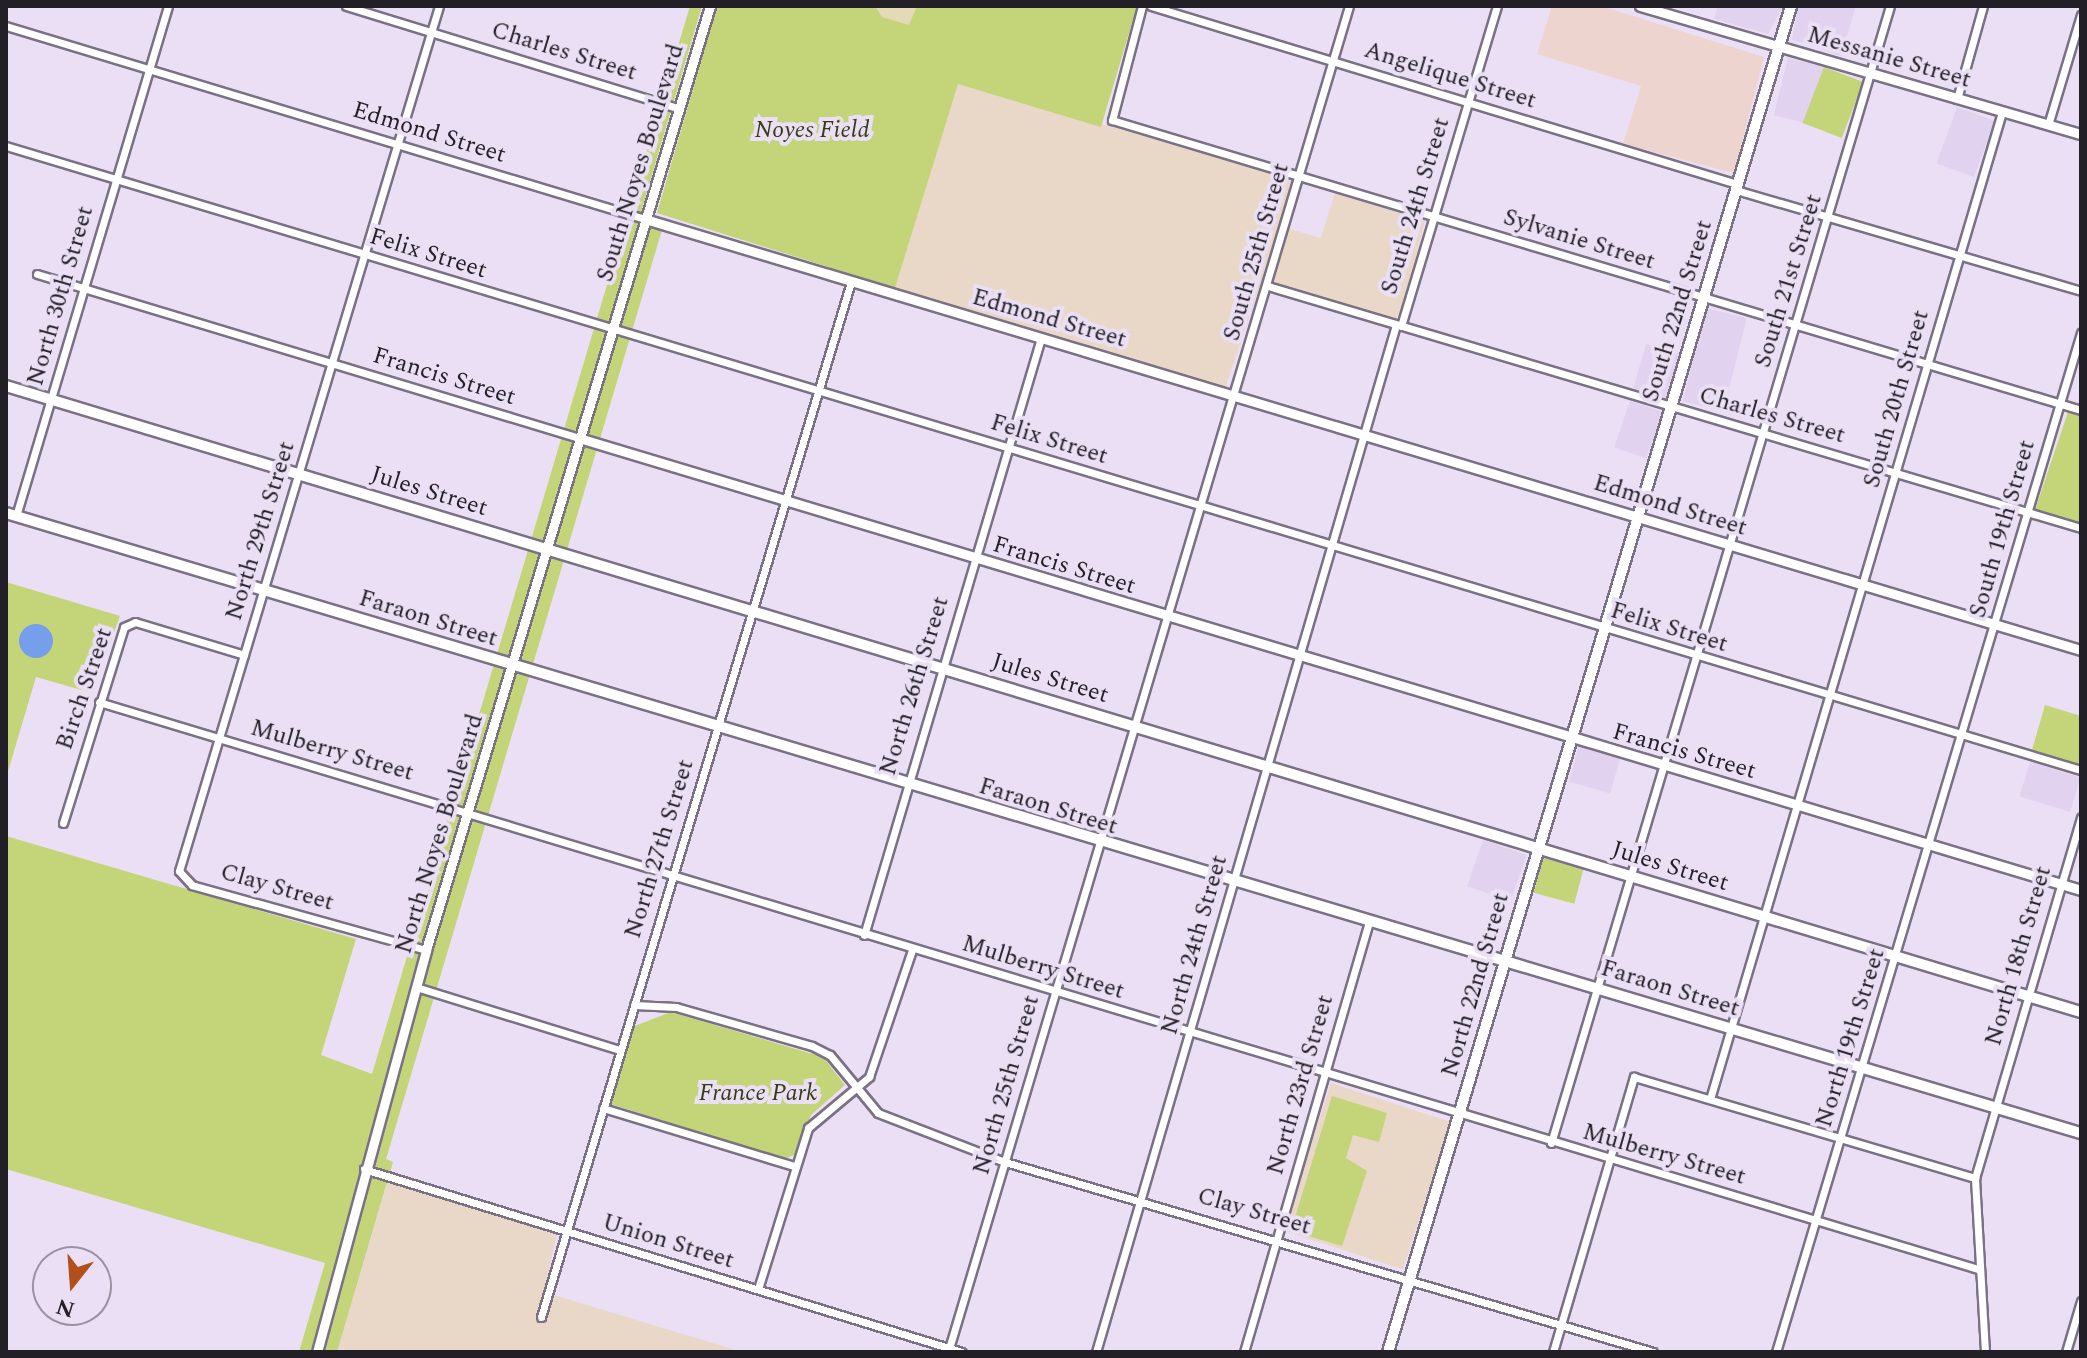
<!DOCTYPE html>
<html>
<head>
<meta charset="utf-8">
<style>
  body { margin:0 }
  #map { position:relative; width:2087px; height:1358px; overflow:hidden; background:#eadff4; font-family:Spectral,serif }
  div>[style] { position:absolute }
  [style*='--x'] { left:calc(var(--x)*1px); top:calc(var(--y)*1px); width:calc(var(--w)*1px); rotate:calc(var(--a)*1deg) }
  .built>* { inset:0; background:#e1d3ef; transform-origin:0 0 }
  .industrial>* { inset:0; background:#eed4cf }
  .education>* { inset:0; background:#e9d7c7; transform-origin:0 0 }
  .green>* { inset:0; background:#c4d478; transform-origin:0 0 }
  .sand>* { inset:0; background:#e4dbb6 }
  .water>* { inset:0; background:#769feb }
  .round { border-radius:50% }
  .roads { filter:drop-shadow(2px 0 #7a7184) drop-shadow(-2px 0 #7a7184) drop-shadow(0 2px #7a7184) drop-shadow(0 -2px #7a7184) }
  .minor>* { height:7px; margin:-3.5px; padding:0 3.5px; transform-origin:3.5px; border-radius:3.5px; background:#fff }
  .tertiary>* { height:9px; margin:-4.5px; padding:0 4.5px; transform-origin:4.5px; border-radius:4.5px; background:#fff }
  .secondary>* { height:10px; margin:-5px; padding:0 5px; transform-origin:5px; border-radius:5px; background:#fff }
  span { translate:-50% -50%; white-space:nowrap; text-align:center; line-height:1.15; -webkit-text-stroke:8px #eadff4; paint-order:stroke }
  .street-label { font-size:24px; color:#221f26 }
  .park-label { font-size:24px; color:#363c15; font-style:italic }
  .frame { position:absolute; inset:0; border:8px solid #221f26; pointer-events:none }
  .north { position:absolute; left:32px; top:1246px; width:80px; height:80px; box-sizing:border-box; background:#eadff4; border:2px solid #9a92a2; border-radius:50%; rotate:197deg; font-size:22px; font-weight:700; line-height:32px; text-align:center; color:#221f26 }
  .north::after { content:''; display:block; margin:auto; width:28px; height:36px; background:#b34f1b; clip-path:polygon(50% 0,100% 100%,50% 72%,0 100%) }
</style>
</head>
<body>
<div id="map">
  <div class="built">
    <div style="clip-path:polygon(1718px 6px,1783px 6px,1768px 34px,1714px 19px)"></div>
    <div style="clip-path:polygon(1798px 6px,1856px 6px,1841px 56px,1792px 40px)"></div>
    <div style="left:1788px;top:58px;width:37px;height:59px;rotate:14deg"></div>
    <div style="left:1957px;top:107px;width:40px;height:60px;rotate:20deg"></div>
    <div style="left:1706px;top:308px;width:42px;height:96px;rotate:14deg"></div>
    <div style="left:1646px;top:344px;width:35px;height:49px;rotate:16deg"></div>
    <div style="left:1630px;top:401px;width:34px;height:49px;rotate:19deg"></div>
    <div style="left:1579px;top:746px;width:43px;height:37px;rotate:16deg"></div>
    <div style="left:2030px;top:762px;width:53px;height:36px;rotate:17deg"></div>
    <div style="left:1483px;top:840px;width:46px;height:49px;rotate:19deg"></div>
  </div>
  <div class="industrial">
    <div style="clip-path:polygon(1552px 6px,1601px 6px,1764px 57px,1734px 173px,1623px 144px,1641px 86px,1537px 54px)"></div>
  </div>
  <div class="education">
    <div style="clip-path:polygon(958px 83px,1286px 177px,1291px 183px,1279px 226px,1321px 238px,1335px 193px,1425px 221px,1401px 315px,1394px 319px,1262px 280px,1225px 388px,895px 288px)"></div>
    <div style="left:1331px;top:1083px;width:126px;height:155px;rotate:18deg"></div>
    <div style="clip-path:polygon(389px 1178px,557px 1232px,544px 1292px,742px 1352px,337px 1352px)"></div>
  </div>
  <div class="green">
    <div style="clip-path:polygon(690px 6px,702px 6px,638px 222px,662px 230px,386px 1159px,393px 1162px,337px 1352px,299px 1352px,325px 1263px,6px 1169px,6px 836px,356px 939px,321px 1055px,372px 1074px)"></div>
    <div style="clip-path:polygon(717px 6px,1137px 6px,1101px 127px,958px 84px,895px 288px,657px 213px)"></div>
    <div style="left:1824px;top:67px;width:42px;height:60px;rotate:21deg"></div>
    <div style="clip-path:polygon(2068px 412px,2081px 416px,2081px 525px,2035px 510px)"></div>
    <div style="clip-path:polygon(6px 582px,120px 616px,92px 693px,36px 677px,6px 778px)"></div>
    <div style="clip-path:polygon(2045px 705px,2081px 716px,2081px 765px,2032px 750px)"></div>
    <div style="left:1543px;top:858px;width:42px;height:36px;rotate:15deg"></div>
    <div style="clip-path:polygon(671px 1012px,823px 1057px,845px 1085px,811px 1115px,794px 1155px,784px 1159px,611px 1104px,632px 1027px)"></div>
    <div style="clip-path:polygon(1332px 1096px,1387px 1113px,1379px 1142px,1353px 1135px,1346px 1158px,1367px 1171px,1342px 1246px,1291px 1231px)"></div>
  </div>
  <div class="sand">
    <div style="clip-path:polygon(875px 6px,917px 6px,909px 25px,882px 17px)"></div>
  </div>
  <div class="water">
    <div class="round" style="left:19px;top:624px;width:34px;height:34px"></div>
  </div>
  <div class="roads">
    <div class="minor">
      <div style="--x:346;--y:6;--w:347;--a:17.1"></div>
      <div style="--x:1142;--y:6;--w:118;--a:104.7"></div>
      <div style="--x:1112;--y:120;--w:1011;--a:16.66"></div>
      <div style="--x:1151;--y:6;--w:612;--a:16.9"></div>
      <div style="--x:6;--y:26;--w:668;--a:16.81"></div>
      <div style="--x:1957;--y:99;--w:97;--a:-74.4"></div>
      <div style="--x:2048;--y:125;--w:115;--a:-73.3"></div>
      <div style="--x:6;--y:146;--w:2167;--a:16.74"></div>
      <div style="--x:1736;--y:190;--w:359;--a:16.3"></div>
      <div style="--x:37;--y:274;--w:566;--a:16.83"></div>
      <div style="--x:1268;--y:286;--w:848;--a:16.58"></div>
      <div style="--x:1401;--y:326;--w:334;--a:-73.3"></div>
      <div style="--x:16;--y:516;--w:532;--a:-73.4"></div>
      <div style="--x:99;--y:702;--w:1963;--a:16.79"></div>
      <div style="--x:63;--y:823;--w:205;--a:-72.7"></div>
      <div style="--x:124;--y:627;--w:12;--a:-24"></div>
      <div style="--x:135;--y:622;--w:114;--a:16.8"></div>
      <div style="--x:864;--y:935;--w:623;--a:-73.49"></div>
      <div style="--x:426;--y:950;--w:243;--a:-164.5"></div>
      <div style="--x:192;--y:885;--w:19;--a:-133"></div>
      <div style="--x:179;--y:871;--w:903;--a:-73.27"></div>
      <div style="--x:416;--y:987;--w:214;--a:17.2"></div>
      <div style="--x:634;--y:1005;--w:42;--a:2.7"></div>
      <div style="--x:676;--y:1007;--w:141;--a:16"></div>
      <div style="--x:812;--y:1046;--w:20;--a:27"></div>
      <div style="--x:830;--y:1055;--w:75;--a:50.4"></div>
      <div style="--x:878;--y:1113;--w:136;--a:21.1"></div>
      <div style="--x:1005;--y:1162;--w:675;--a:16.34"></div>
      <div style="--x:1710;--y:1099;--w:1029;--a:-73.52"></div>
      <div style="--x:603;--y:1108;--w:200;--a:16.9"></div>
      <div style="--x:1551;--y:1143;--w:1186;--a:-73.4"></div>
      <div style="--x:364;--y:1169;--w:625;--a:17.02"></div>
      <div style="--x:758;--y:1289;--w:169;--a:-72.7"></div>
      <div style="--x:808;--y:1128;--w:80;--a:-39.9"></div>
      <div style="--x:869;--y:1077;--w:134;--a:-71.3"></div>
      <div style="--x:541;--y:1317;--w:1080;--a:-73.33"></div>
      <div style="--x:948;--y:1352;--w:1404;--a:-73.41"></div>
      <div style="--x:1096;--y:1352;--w:1070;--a:-73.72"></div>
      <div style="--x:1244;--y:1352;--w:448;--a:-73.8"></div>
      <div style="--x:1553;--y:1352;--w:287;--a:-73.6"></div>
      <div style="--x:1634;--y:1077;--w:356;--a:16.5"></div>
      <div style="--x:1776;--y:1352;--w:1064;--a:-73.34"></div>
      <div style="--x:1985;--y:1352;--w:174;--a:-93.3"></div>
      <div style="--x:1975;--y:1178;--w:376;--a:-73.6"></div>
      <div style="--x:2066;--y:1352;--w:53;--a:-73.6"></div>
    </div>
    <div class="tertiary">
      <div style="--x:1640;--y:6;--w:459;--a:16.2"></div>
      <div style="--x:645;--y:219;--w:1499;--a:16.71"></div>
      <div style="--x:579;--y:438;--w:1569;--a:16.75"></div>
      <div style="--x:317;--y:1352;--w:417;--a:-74.8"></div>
      <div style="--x:426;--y:950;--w:986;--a:-73.26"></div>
    </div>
    <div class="secondary">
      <div style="--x:6;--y:386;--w:2167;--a:16.79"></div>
      <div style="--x:6;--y:513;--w:2166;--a:16.64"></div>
      <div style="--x:1388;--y:1352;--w:1405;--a:-73.33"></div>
    </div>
  </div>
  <div class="street-label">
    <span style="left:564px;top:52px;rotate:17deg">Charles Street</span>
    <span style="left:1889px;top:58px;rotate:16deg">Messanie Street</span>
    <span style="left:1450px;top:76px;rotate:17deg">Angelique Street</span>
    <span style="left:429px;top:133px;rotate:17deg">Edmond Street</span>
    <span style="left:641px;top:163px;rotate:-73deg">South Noyes Boulevard</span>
    <span style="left:1416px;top:206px;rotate:-73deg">South 24th Street</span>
    <span style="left:1579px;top:240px;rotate:17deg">Sylvanie Street</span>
    <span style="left:1257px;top:252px;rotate:-74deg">South 25th Street</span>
    <span style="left:428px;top:254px;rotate:17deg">Felix Street</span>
    <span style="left:1789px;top:281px;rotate:-73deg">South 21st Street</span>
    <span style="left:61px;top:296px;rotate:-74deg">North 30th Street</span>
    <span style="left:1678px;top:311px;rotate:-73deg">South 22nd Street</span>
    <span style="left:1049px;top:319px;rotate:16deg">Edmond Street</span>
    <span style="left:444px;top:377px;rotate:17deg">Francis Street</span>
    <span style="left:1897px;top:399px;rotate:-74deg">South 20th Street</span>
    <span style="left:1772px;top:416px;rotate:16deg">Charles Street</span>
    <span style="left:1049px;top:440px;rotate:17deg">Felix Street</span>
    <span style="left:429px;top:492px;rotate:17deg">Jules Street</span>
    <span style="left:1670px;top:506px;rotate:17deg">Edmond Street</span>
    <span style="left:2003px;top:529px;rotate:-74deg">South 19th Street</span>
    <span style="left:261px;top:531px;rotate:-73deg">North 29th Street</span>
    <span style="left:1064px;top:566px;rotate:17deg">Francis Street</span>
    <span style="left:428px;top:619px;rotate:17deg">Faraon Street</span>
    <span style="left:1669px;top:628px;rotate:17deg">Felix Street</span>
    <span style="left:1050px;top:679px;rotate:17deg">Jules Street</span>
    <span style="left:915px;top:686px;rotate:-73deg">North 26th Street</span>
    <span style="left:85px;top:689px;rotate:-71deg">Birch Street</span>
    <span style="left:332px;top:751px;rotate:16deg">Mulberry Street</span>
    <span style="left:1684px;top:752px;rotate:16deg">Francis Street</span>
    <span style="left:1048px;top:807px;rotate:17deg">Faraon Street</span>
    <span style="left:440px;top:834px;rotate:-73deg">North Noyes Boulevard</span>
    <span style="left:660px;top:849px;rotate:-73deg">North 27th Street</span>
    <span style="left:1670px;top:867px;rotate:17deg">Jules Street</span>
    <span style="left:277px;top:888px;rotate:16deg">Clay Street</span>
    <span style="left:1195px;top:945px;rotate:-74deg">North 24th Street</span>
    <span style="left:2019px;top:956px;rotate:-74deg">North 18th Street</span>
    <span style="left:1043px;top:968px;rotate:17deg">Mulberry Street</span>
    <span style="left:1476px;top:985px;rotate:-74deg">North 22nd Street</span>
    <span style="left:1670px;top:989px;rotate:17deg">Faraon Street</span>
    <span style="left:1851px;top:1038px;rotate:-73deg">North 19th Street</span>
    <span style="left:1007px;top:1085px;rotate:-74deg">North 25th Street</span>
    <span style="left:1301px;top:1085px;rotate:-74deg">North 23rd Street</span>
    <span style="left:1664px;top:1155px;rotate:16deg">Mulberry Street</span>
    <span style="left:1254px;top:1212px;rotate:16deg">Clay Street</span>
    <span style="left:668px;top:1242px;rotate:17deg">Union Street</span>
  </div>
  <div class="park-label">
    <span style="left:812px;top:131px">Noyes Field</span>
    <span style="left:758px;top:1094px">France Park</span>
  </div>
  <div class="frame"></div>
  <div class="north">N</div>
</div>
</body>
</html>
